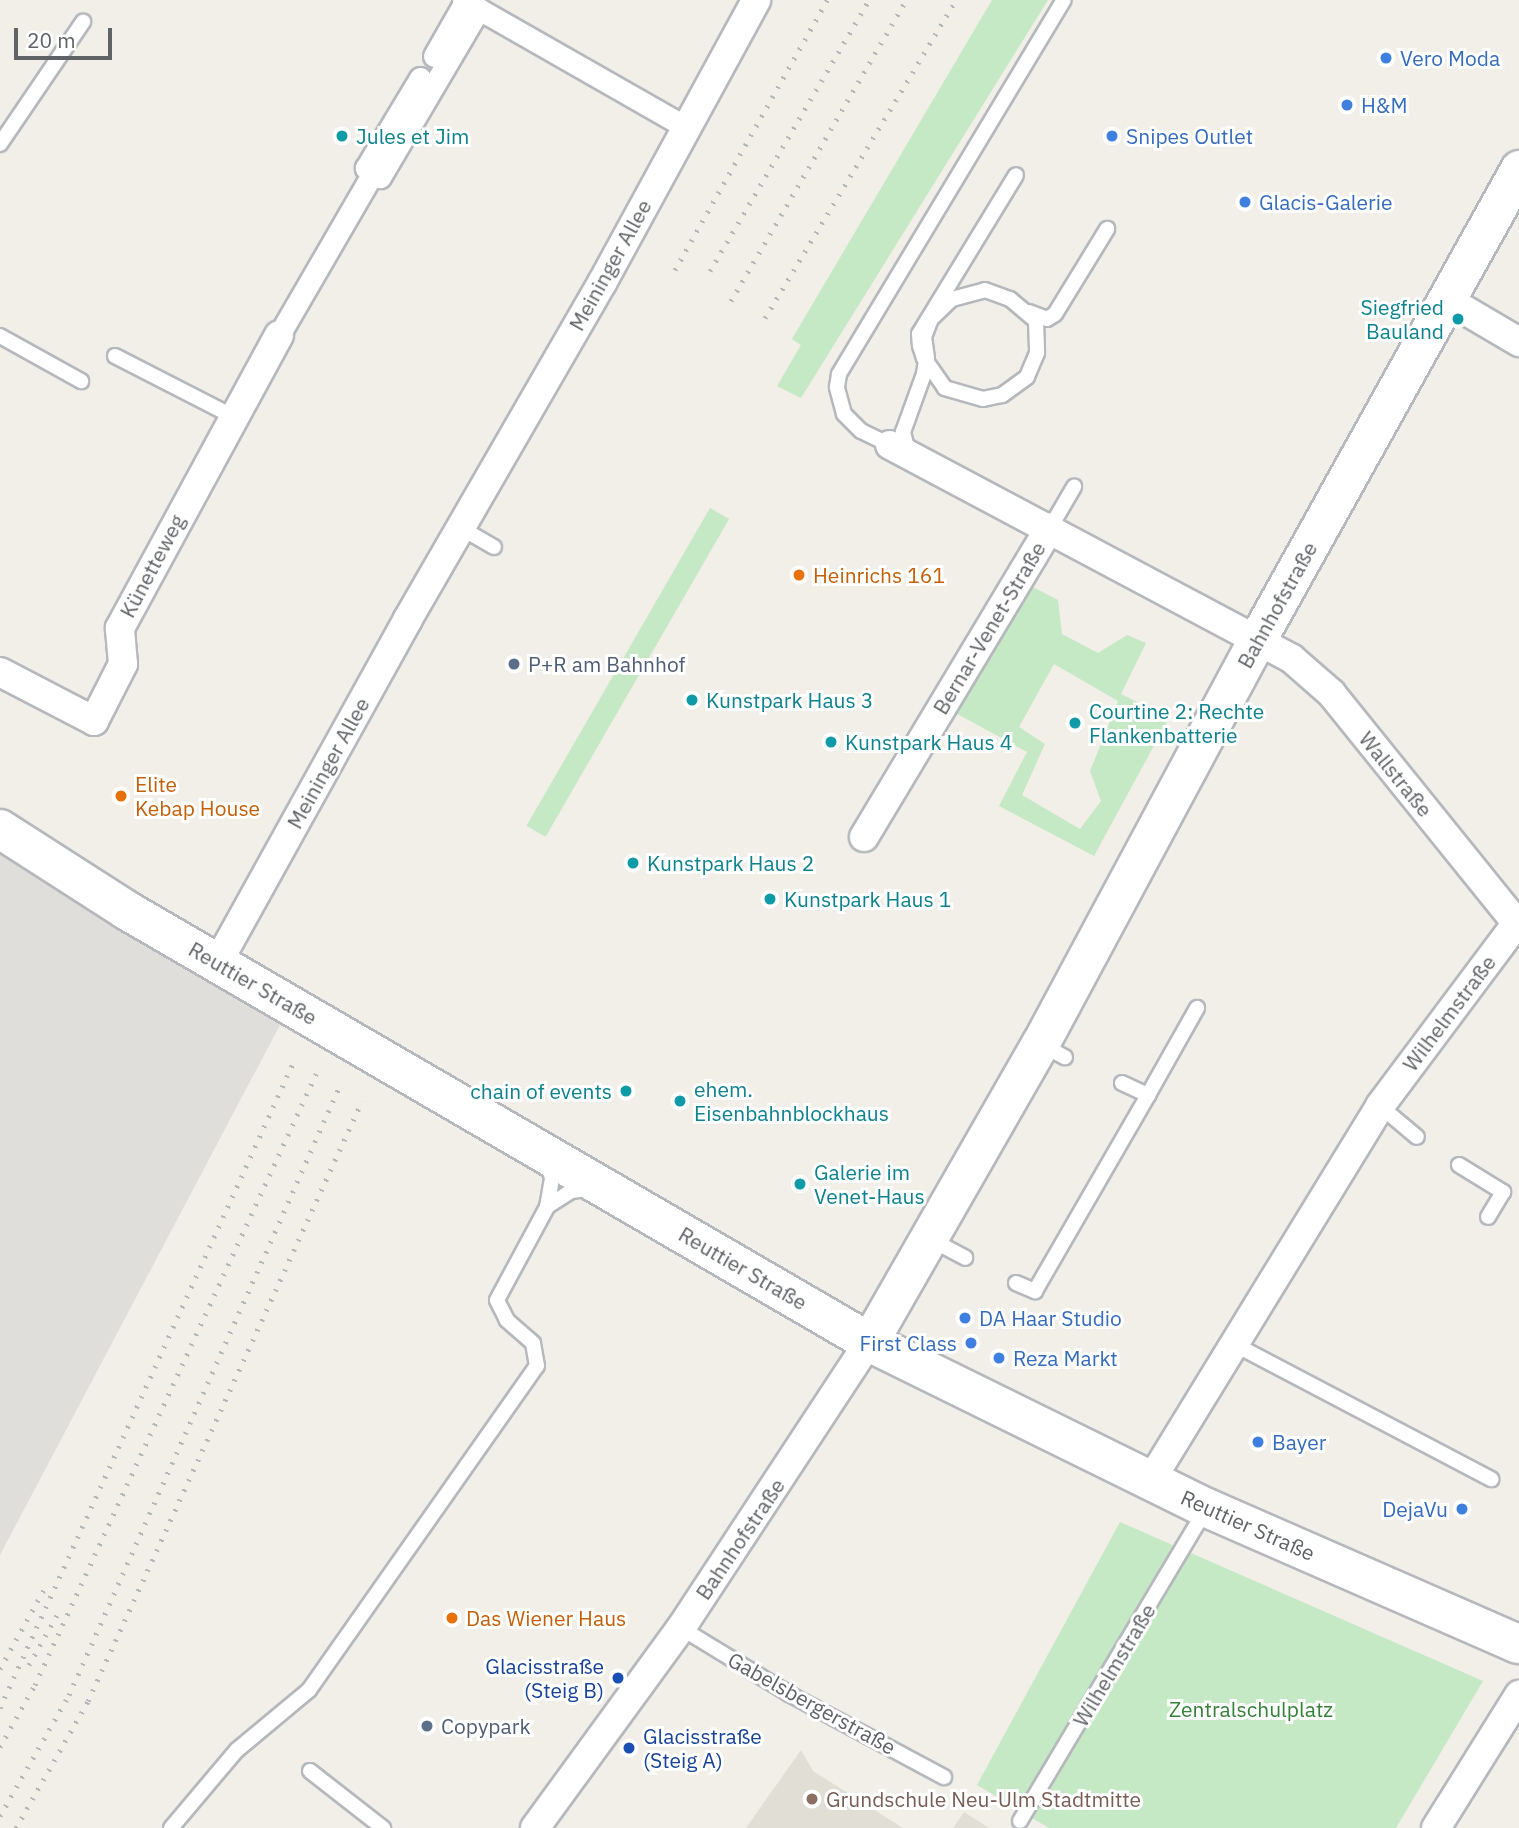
<!DOCTYPE html>
<html>
<head>
<meta charset="utf-8">
<style>
  body { margin:0 }
  #map { position:relative; width:1519px; height:1828px; overflow:hidden; background:#f1efe8; font-family:"IBM Plex Sans",sans-serif }
  div>[style] { position:absolute }
  [style*='--x'] { left:calc(var(--x)*1px); top:calc(var(--y)*1px); width:calc(var(--w)*1px); rotate:calc(var(--a)*1deg) }
  .industrial>* { inset:0; background:#e0deda }
  .education>* { inset:0; background:#e1ded6 }
  .green>* { inset:0; background:#c5e8c5; transform-origin:0 0 }
  .roads { filter:drop-shadow(2px 0 #b5b8bc) drop-shadow(-2px 0 #b5b8bc) drop-shadow(0 2px #b5b8bc) drop-shadow(0 -2px #b5b8bc) }
  .service>* { height:14px; margin:-7px; padding:0 7px; transform-origin:7px; border-radius:7px; background:#fff }
  .pedestrian>* { height:21px; margin:-10.5px; padding:0 10.5px; transform-origin:10.5px; border-radius:10.5px; background:#fff }
  .minor>* { height:28px; margin:-14px; padding:0 14px; transform-origin:14px; border-radius:14px; background:#fff }
  .tertiary>* { height:37px; margin:-18.5px; padding:0 18.5px; transform-origin:18.5px; border-radius:18.5px; background:#fff }
  .secondary>* { height:38px; margin:-19px; padding:0 19px; transform-origin:19px; border-radius:19px; background:#fff }
  .rail>* { height:5px; margin-top:-2.5px; transform-origin:0; background:repeating-linear-gradient(90deg,#b6b7b8 0 2px,transparent 0 11px) }
  .dots>* { width:19px; height:19px; translate:-50% -50%; box-sizing:border-box; border:4px solid #fff; border-radius:50% }
  span { translate:-50% -50%; white-space:nowrap; text-align:center; line-height:1.15; -webkit-text-stroke:6px #fff; paint-order:stroke }
  .shop-label { font-size:21px; color:#366cbe }
  .left { translate:0 -50%; text-align:left }
  .right { translate:-100% -50%; text-align:right }
  .culture-label { font-size:21px; color:#0d838f }
  .street-label { font-size:21px; color:#5f6368 }
  .food-label { font-size:21px; color:#c56008 }
  .service-label { font-size:21px; color:#4e5e75 }
  .transit-label { font-size:21px; color:#164399 }
  .park-label { font-size:21px; color:#348238 }
  .education-label { font-size:21px; color:#785e54 }
  .scale { position:absolute; left:14px; top:28px; width:98px; height:32px; box-sizing:border-box; border:4px solid #5f6368; border-top:0; padding-left:9px; font-size:21px; line-height:24px; white-space:nowrap; color:#5f6368; -webkit-text-stroke:5px #fff; paint-order:stroke }
</style>
</head>
<body>
<div id="map">
  <div class="industrial">
    <div style="clip-path:polygon(0 829px,290px 1006px,0 1555px)"></div>
  </div>
  <div class="education">
    <div style="clip-path:polygon(801px 1750px,813px 1771px,903px 1828px,746px 1828px)"></div>
    <div style="clip-path:polygon(964px 1812px,989px 1828px,953px 1828px)"></div>
  </div>
  <div class="green">
    <div style="clip-path:polygon(992px 0,1048px 0,801px 398px,777px 386px,801px 345px,792px 339px)"></div>
    <div style="left:710px;top:508px;width:22px;height:367px;rotate:30deg"></div>
    <div style="clip-path:polygon(evenodd,1025px 583px,1058px 600px,1062px 634px,1098px 653px,1127px 635px,1146px 643px,1121px 694px,1169px 718px,1094px 856px,999px 806px,1027px 752px,950px 710px,1025px 583px,1054px 664px,1118px 701px,1090px 771px,1101px 801px,1080px 829px,1022px 795px,1045px 744px,1019px 727px,1054px 664px)"></div>
    <div style="clip-path:polygon(1120px 1522px,1483px 1681px,1396px 1828px,1049px 1828px,977px 1785px)"></div>
  </div>
  <div class="roads">
    <div class="service">
      <div style="--x:0;--y:144;--w:148;--a:-55.8"></div>
      <div style="--x:1029;--y:312;--w:19;--a:21"></div>
      <div style="--x:1047;--y:319;--w:9;--a:-32"></div>
      <div style="--x:1055;--y:314;--w:100;--a:-58.5"></div>
      <div style="--x:0;--y:336;--w:93;--a:29.1"></div>
      <div style="--x:115;--y:356;--w:131;--a:27.1"></div>
      <div style="--x:890;--y:445;--w:32;--a:-154"></div>
      <div style="--x:861;--y:431;--w:24;--a:-135"></div>
      <div style="--x:844;--y:414;--w:28;--a:-105"></div>
      <div style="--x:837;--y:387;--w:13;--a:-81"></div>
      <div style="--x:839;--y:374;--w:436;--a:-59"></div>
      <div style="--x:908;--y:452;--w:21;--a:-104"></div>
      <div style="--x:903;--y:432;--w:62;--a:-70.1"></div>
      <div style="--x:924;--y:374;--w:7;--a:-82"></div>
      <div style="--x:925;--y:367;--w:9;--a:-77"></div>
      <div style="--x:927;--y:358;--w:21;--a:-98"></div>
      <div style="--x:924;--y:337;--w:19;--a:-69"></div>
      <div style="--x:931;--y:319;--w:29;--a:-44"></div>
      <div style="--x:952;--y:299;--w:34;--a:-15"></div>
      <div style="--x:985;--y:290;--w:27;--a:20"></div>
      <div style="--x:1010;--y:299;--w:34;--a:40"></div>
      <div style="--x:1036;--y:321;--w:32;--a:88"></div>
      <div style="--x:1037;--y:353;--w:26;--a:113"></div>
      <div style="--x:1027;--y:377;--w:31;--a:144"></div>
      <div style="--x:1002;--y:395;--w:19;--a:168"></div>
      <div style="--x:983;--y:399;--w:40;--a:-164"></div>
      <div style="--x:945;--y:388;--w:37;--a:-125"></div>
      <div style="--x:924;--y:358;--w:13;--a:-108"></div>
      <div style="--x:920;--y:346;--w:12;--a:-95"></div>
      <div style="--x:919;--y:334;--w:186;--a:-58.6"></div>
      <div style="--x:461;--y:528;--w:38;--a:30"></div>
      <div style="--x:1050;--y:528;--w:48;--a:-59.7"></div>
      <div style="--x:1042;--y:1045;--w:26;--a:28"></div>
      <div style="--x:1122;--y:1083;--w:29;--a:25"></div>
      <div style="--x:1148;--y:1095;--w:100;--a:-60.6"></div>
      <div style="--x:1380;--y:1106;--w:48;--a:40"></div>
      <div style="--x:1459;--y:1165;--w:52;--a:31.5"></div>
      <div style="--x:1503;--y:1192;--w:29;--a:121"></div>
      <div style="--x:548;--y:1206;--w:27;--a:-33"></div>
      <div style="--x:571;--y:1191;--w:18;--a:-6"></div>
      <div style="--x:930;--y:1239;--w:40;--a:28"></div>
      <div style="--x:1016;--y:1283;--w:21;--a:23"></div>
      <div style="--x:1035;--y:1291;--w:226;--a:-60"></div>
      <div style="--x:1232;--y:1343;--w:293;--a:27.7"></div>
      <div style="--x:681;--y:1628;--w:127;--a:31.4"></div>
      <div style="--x:789;--y:1694;--w:176;--a:28.2"></div>
      <div style="--x:310;--y:1771;--w:93;--a:38"></div>
      <div style="--x:1020;--y:1821;--w:363;--a:-59.2"></div>
      <div style="--x:171;--y:1828;--w:102;--a:-49.8"></div>
      <div style="--x:237;--y:1750;--w:94;--a:-39.8"></div>
      <div style="--x:309;--y:1690;--w:396;--a:-54.9"></div>
      <div style="--x:537;--y:1366;--w:23;--a:-100"></div>
      <div style="--x:533;--y:1343;--w:35;--a:-139"></div>
      <div style="--x:507;--y:1320;--w:22;--a:-117"></div>
      <div style="--x:497;--y:1300;--w:106;--a:-61.7"></div>
      <div style="--x:547;--y:1207;--w:29;--a:-80"></div>
      <div style="--x:552;--y:1178;--w:17;--a:-107"></div>
    </div>
    <div class="pedestrian">
      <div style="--x:463;--y:0;--w:254;--a:29.7"></div>
      <div style="--x:434;--y:56;--w:64;--a:-60.3"></div>
      <div style="--x:373;--y:173;--w:9;--a:-144"></div>
      <div style="--x:366;--y:168;--w:105;--a:-59"></div>
      <div style="--x:279;--y:335;--w:187;--a:-59.9"></div>
      <div style="--x:373;--y:173;--w:8;--a:30"></div>
      <div style="--x:380;--y:177;--w:195;--a:-59.5"></div>
    </div>
    <div class="minor">
      <div style="--x:1446;--y:299;--w:85;--a:30.5"></div>
      <div style="--x:890;--y:445;--w:455;--a:28"></div>
      <div style="--x:1292;--y:659;--w:52;--a:41.1"></div>
      <div style="--x:1331;--y:693;--w:299;--a:51.1"></div>
      <div style="--x:0;--y:672;--w:106;--a:27.5"></div>
      <div style="--x:94;--y:721;--w:64;--a:-63"></div>
      <div style="--x:123;--y:664;--w:36;--a:-95"></div>
      <div style="--x:120;--y:628;--w:333;--a:-61.5"></div>
      <div style="--x:864;--y:837;--w:361;--a:-59"></div>
      <div style="--x:218;--y:962;--w:392;--a:-61"></div>
      <div style="--x:408;--y:619;--w:388;--a:-60"></div>
      <div style="--x:602;--y:283;--w:322;--a:-61.4"></div>
      <div style="--x:1151;--y:1480;--w:439;--a:-58.5"></div>
      <div style="--x:1380;--y:1106;--w:232;--a:-53.2"></div>
      <div style="--x:535;--y:1828;--w:248;--a:-53.9"></div>
      <div style="--x:681;--y:1628;--w:342;--a:-56.7"></div>
      <div style="--x:1436;--y:1828;--w:157;--a:-58"></div>
    </div>
    <div class="tertiary">
      <div style="--x:869;--y:1342;--w:344;--a:-60.2"></div>
      <div style="--x:1040;--y:1044;--w:461;--a:-61.8"></div>
      <div style="--x:1258;--y:638;--w:537;--a:-60.9"></div>
    </div>
    <div class="secondary">
      <div style="--x:0;--y:829;--w:150;--a:32.7"></div>
      <div style="--x:126;--y:910;--w:859;--a:30.17"></div>
      <div style="--x:869;--y:1342;--w:377;--a:26.2"></div>
      <div style="--x:1207;--y:1508;--w:340;--a:23.6"></div>
    </div>
  </div>
  <div class="rail">
    <div style="--x:675;--y:270;--w:310;--a:-60.6"></div>
    <div style="--x:710;--y:271;--w:314;--a:-59.6"></div>
    <div style="--x:731;--y:301;--w:348;--a:-59.8"></div>
    <div style="--x:765;--y:318;--w:371;--a:-59"></div>
    <div style="--x:29;--y:1665;--w:63;--a:-60.6"></div>
    <div style="--x:0;--y:1669;--w:95;--a:-61"></div>
    <div style="--x:0;--y:1708;--w:711;--a:-65.56"></div>
    <div style="--x:0;--y:1747;--w:71;--a:-60.6"></div>
    <div style="--x:35;--y:1685;--w:673;--a:-65.3"></div>
    <div style="--x:0;--y:1816;--w:139;--a:-60.3"></div>
    <div style="--x:69;--y:1695;--w:664;--a:-66.02"></div>
    <div style="--x:16;--y:1828;--w:146;--a:-60.4"></div>
    <div style="--x:88;--y:1701;--w:660;--a:-65.46"></div>
  </div>
  <div class="dots">
    <div style="left:1386px;top:58px;background:#3f7fe0"></div>
    <div style="left:1347px;top:105px;background:#3f7fe0"></div>
    <div style="left:342px;top:136px;background:#0f9aa8"></div>
    <div style="left:1112px;top:136px;background:#3f7fe0"></div>
    <div style="left:1245px;top:202px;background:#3f7fe0"></div>
    <div style="left:1458px;top:319px;background:#0f9aa8"></div>
    <div style="left:799px;top:575px;background:#e8710a"></div>
    <div style="left:514px;top:664px;background:#5c6f8a"></div>
    <div style="left:692px;top:700px;background:#0f9aa8"></div>
    <div style="left:1075px;top:723px;background:#0f9aa8"></div>
    <div style="left:831px;top:742px;background:#0f9aa8"></div>
    <div style="left:121px;top:796px;background:#e8710a"></div>
    <div style="left:633px;top:863px;background:#0f9aa8"></div>
    <div style="left:770px;top:899px;background:#0f9aa8"></div>
    <div style="left:626px;top:1091px;background:#0f9aa8"></div>
    <div style="left:680px;top:1101px;background:#0f9aa8"></div>
    <div style="left:800px;top:1184px;background:#0f9aa8"></div>
    <div style="left:965px;top:1318px;background:#3f7fe0"></div>
    <div style="left:971px;top:1343px;background:#3f7fe0"></div>
    <div style="left:999px;top:1358px;background:#3f7fe0"></div>
    <div style="left:1258px;top:1442px;background:#3f7fe0"></div>
    <div style="left:1462px;top:1509px;background:#3f7fe0"></div>
    <div style="left:452px;top:1618px;background:#e8710a"></div>
    <div style="left:618px;top:1678px;background:#1a4fb4"></div>
    <div style="left:427px;top:1726px;background:#5c6f8a"></div>
    <div style="left:629px;top:1748px;background:#1a4fb4"></div>
    <div style="left:812px;top:1799px;background:#8d6e63"></div>
  </div>
  <div class="shop-label">
    <span class="left" style="left:1400px;top:58px">Vero Moda</span>
    <span class="left" style="left:1361px;top:105px">H&amp;M</span>
    <span class="left" style="left:1126px;top:136px">Snipes Outlet</span>
    <span class="left" style="left:1259px;top:202px">Glacis-Galerie</span>
    <span class="left" style="left:979px;top:1318px">DA Haar Studio</span>
    <span class="right" style="left:957px;top:1343px">First Class</span>
    <span class="left" style="left:1013px;top:1358px">Reza Markt</span>
    <span class="left" style="left:1272px;top:1442px">Bayer</span>
    <span class="right" style="left:1448px;top:1509px">DejaVu</span>
  </div>
  <div class="culture-label">
    <span class="left" style="left:356px;top:136px">Jules et Jim</span>
    <span class="right" style="left:1444px;top:319px">Siegfried<br>Bauland</span>
    <span class="left" style="left:706px;top:700px">Kunstpark Haus 3</span>
    <span class="left" style="left:1089px;top:723px">Courtine 2: Rechte<br>Flankenbatterie</span>
    <span class="left" style="left:845px;top:742px">Kunstpark Haus 4</span>
    <span class="left" style="left:647px;top:863px">Kunstpark Haus 2</span>
    <span class="left" style="left:784px;top:899px">Kunstpark Haus 1</span>
    <span class="left" style="left:694px;top:1101px">ehem.<br>Eisenbahnblockhaus</span>
    <span class="right" style="left:612px;top:1091px">chain of events</span>
    <span class="left" style="left:814px;top:1184px">Galerie im<br>Venet-Haus</span>
  </div>
  <div class="street-label">
    <span style="left:610px;top:265px;rotate:-61deg">Meininger Allee</span>
    <span style="left:152px;top:566px;rotate:-62deg">Künetteweg</span>
    <span style="left:1277px;top:605px;rotate:-61deg">Bahnhofstraße</span>
    <span style="left:989px;top:628px;rotate:-59deg">Bernar-Venet-Straße</span>
    <span style="left:328px;top:763px;rotate:-61deg">Meininger Allee</span>
    <span style="left:1396px;top:774px;rotate:51deg">Wallstraße</span>
    <span style="left:253px;top:983px;rotate:30deg">Reuttier Straße</span>
    <span style="left:1449px;top:1013px;rotate:-53deg">Wilhelmstraße</span>
    <span style="left:743px;top:1268px;rotate:30deg">Reuttier Straße</span>
    <span style="left:1248px;top:1525px;rotate:24deg">Reuttier Straße</span>
    <span style="left:740px;top:1539px;rotate:-56deg">Bahnhofstraße</span>
    <span style="left:1114px;top:1665px;rotate:-59deg">Wilhelmstraße</span>
    <span style="left:812px;top:1703px;rotate:29deg">Gabelsbergerstraße</span>
  </div>
  <div class="food-label">
    <span class="left" style="left:813px;top:575px">Heinrichs 161</span>
    <span class="left" style="left:135px;top:796px">Elite<br>Kebap House</span>
    <span class="left" style="left:466px;top:1618px">Das Wiener Haus</span>
  </div>
  <div class="service-label">
    <span class="left" style="left:528px;top:664px">P+R am Bahnhof</span>
    <span class="left" style="left:441px;top:1726px">Copypark</span>
  </div>
  <div class="transit-label">
    <span class="right" style="left:604px;top:1678px">Glacisstraße<br>(Steig B)</span>
    <span class="left" style="left:643px;top:1748px">Glacisstraße<br>(Steig A)</span>
  </div>
  <div class="park-label">
    <span style="left:1251px;top:1709px">Zentralschulplatz</span>
  </div>
  <div class="education-label">
    <span class="left" style="left:826px;top:1799px">Grundschule Neu-Ulm Stadtmitte</span>
  </div>
  <div class="scale">20 m</div>
</div>
</body>
</html>
